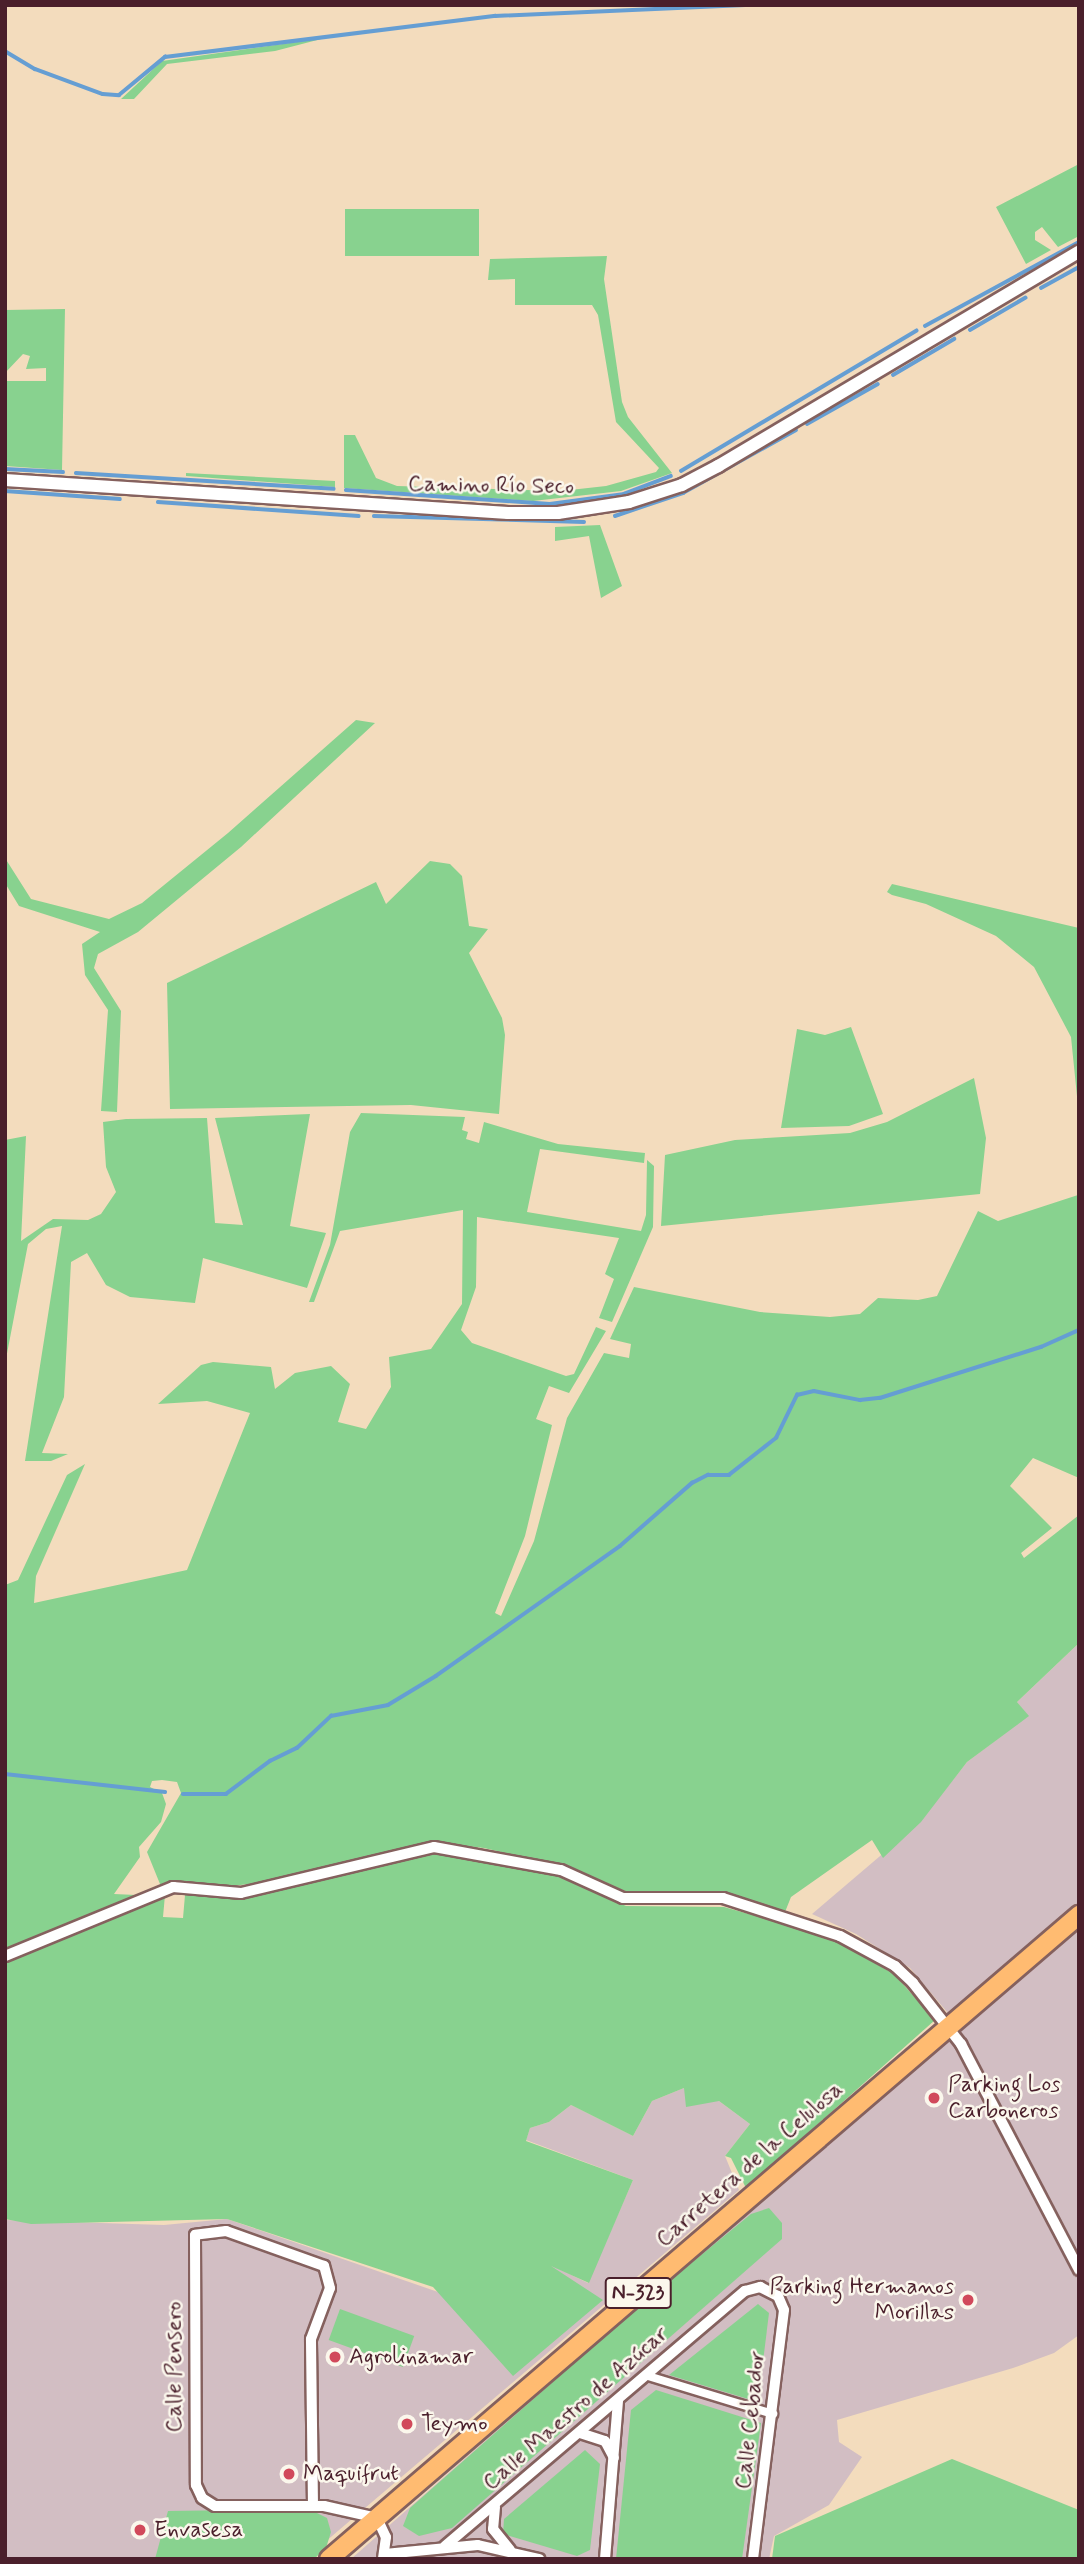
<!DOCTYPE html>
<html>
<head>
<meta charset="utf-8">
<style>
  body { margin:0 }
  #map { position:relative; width:1084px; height:2564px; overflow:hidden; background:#f3dcbd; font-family:Mynerve,sans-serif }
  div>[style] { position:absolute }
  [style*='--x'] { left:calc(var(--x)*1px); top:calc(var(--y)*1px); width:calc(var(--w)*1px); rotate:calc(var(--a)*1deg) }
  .industrial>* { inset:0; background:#d2bec3 }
  .green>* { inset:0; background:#88d28f; transform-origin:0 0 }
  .stream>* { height:3.5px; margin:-1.75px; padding:0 1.75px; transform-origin:1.75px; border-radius:1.75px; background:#659ed3 }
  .roads { filter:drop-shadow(2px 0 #85615e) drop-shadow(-2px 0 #85615e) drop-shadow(0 2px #85615e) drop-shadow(0 -2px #85615e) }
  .pedestrian>* { height:8px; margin:-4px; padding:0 4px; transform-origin:4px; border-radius:4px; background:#fff }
  .minor>* { height:10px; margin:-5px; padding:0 5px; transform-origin:5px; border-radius:5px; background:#fff }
  .tertiary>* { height:12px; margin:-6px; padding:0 6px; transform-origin:6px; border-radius:6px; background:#fff }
  .trunk>* { height:18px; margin:-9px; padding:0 9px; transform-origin:9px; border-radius:9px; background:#ffbb71 }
  .dots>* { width:19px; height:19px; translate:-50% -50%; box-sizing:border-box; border:4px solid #fbf7ec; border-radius:50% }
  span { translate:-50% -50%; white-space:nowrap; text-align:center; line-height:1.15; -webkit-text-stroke:5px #fbf7ec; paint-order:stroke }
  .shield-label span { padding:2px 5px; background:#fbf7ec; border:2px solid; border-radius:5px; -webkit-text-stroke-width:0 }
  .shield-label { font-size:21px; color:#4a1f2b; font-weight:700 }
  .street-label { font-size:23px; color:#4a1f2b }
  .poi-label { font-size:23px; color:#4a1f2b }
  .left { translate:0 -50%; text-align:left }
  .right { translate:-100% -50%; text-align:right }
  .frame { position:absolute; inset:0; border:7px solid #4a1f2b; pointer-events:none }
</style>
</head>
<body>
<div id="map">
  <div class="industrial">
    <div style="clip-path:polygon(1079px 1643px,1079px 2335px,1054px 2353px,1013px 2368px,837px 2420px,839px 2442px,862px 2457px,829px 2505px,774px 2536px,769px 2559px,351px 2559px,768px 2192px,947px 2012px,910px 1968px,856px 1934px,812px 1914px,920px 1822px,967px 1762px,1028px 1716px,1017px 1702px)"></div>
    <div style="clip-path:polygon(684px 2088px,719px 2101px,750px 2124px,725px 2156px,739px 2190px,305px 2559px,5px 2559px,5px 2220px,164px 2225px,227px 2219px,438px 2292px,478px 2230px,588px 2283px,633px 2180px,526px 2140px,530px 2128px,549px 2122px,571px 2105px,633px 2136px,652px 2101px)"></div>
  </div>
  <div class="green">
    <div style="clip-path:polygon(325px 38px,275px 51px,167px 64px,134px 99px,121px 99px,162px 61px)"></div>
    <div style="clip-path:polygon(1079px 164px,1079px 236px,1058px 247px,1042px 227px,1035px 232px,1035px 240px,1051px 250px,1026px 264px,996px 207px)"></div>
    <div style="left:479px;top:209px;width:47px;height:134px;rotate:90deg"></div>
    <div style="clip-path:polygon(607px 256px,604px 279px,622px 402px,628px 417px,672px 473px,621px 491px,533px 501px,344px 488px,344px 435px,355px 435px,376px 478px,397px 486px,561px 491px,606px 486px,656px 472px,659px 468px,616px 422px,598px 315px,592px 305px,515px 305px,515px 279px,488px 280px,490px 259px)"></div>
    <div style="clip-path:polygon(65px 309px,62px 470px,5px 466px,5px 381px,46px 381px,46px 368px,26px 369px,30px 356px,23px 354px,5px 373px,5px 310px)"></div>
    <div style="clip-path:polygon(186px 473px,335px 481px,335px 487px,186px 476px)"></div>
    <div style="clip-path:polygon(600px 525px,622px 586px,601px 598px,589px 536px,555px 541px,555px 527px)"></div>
    <div style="clip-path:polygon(356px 720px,375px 723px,241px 847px,138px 932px,98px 954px,94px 968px,121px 1011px,117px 1112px,101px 1111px,108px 1010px,85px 975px,82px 944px,100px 932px,19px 906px,5px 883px,5px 858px,31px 899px,109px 919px,142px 903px,228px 833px)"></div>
    <div style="clip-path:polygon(430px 861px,450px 864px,462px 876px,469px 926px,488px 929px,469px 953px,502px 1018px,505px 1035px,499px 1114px,411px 1105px,170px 1109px,167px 983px,376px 882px,386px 904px)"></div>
    <div style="clip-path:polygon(892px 884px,1079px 928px,1079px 1116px,1071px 1037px,1034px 967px,996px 936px,926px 904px,892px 895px,887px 892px)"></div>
    <div style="clip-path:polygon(851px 1027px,883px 1114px,849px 1126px,781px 1128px,797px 1029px,825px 1035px)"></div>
    <div style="clip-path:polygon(974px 1078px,986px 1138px,980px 1194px,661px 1226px,665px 1155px,735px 1140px,850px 1133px,887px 1122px)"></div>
    <div style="clip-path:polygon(361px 1113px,465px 1117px,462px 1130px,468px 1132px,466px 1139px,479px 1143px,484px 1122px,558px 1144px,645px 1153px,644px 1163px,540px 1149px,527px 1212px,641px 1231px,646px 1215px,647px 1160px,654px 1166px,653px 1227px,612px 1322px,599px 1318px,614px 1279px,605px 1274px,619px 1238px,477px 1217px,476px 1287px,461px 1330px,472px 1343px,566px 1376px,574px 1374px,596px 1327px,606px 1331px,569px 1393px,549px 1386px,536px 1419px,552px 1425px,525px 1536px,495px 1613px,501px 1616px,534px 1541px,567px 1418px,604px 1353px,629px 1358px,631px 1344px,610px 1339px,634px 1287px,760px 1312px,830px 1317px,860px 1314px,878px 1298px,918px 1300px,937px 1296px,978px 1211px,998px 1221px,1078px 1195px,1079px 1478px,1033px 1458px,1010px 1486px,1052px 1528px,1021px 1553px,1024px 1558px,1079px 1515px,1079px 1643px,1017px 1702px,1029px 1716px,967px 1762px,921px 1822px,883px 1858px,872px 1840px,791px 1897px,785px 1912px,717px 1893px,633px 1894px,562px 1866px,484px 1848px,431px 1842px,280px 1880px,225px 1887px,160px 1884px,147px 1852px,181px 1793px,177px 1782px,162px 1780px,152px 1781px,150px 1787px,162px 1793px,166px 1804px,161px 1822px,139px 1847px,140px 1857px,114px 1894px,136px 1895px,5px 1951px,5px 1585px,18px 1580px,67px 1475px,85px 1464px,36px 1576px,34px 1603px,187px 1570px,250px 1413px,207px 1401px,158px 1404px,201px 1365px,213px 1362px,271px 1367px,275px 1389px,295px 1373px,331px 1366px,350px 1384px,338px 1422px,366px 1429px,391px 1387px,389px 1357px,431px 1349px,462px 1304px,463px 1210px,340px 1231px,314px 1302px,309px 1302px,330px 1245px,350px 1132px)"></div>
    <div style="clip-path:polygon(310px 1114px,290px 1226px,326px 1233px,307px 1288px,203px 1258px,195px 1303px,130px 1297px,106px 1285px,87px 1253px,71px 1262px,64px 1397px,42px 1453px,68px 1454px,51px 1461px,25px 1461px,62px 1226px,46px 1229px,28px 1244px,5px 1364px,5px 1140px,26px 1136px,21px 1241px,53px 1219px,88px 1220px,101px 1214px,116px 1192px,106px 1167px,103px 1122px,126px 1119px,207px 1118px,215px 1223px,243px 1225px,215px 1118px)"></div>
    <div style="clip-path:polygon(434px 1852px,559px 1876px,626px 1906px,724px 1907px,827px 1936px,894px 1974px,935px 2020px,746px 2188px,731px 2158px,725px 2156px,750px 2124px,719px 2101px,686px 2107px,684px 2088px,652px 2101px,633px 2136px,571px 2105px,549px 2122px,530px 2128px,526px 2141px,633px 2180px,589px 2283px,551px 2266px,603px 2300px,513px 2376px,433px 2287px,227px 2219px,31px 2224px,5px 2219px,5px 1963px,165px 1895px,163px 1917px,183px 1918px,185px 1895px,244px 1898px)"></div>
    <div style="clip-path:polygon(769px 2208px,782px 2223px,782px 2239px,452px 2528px,419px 2536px,403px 2526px,410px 2508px,633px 2311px,751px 2214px)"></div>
    <div style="clip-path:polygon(758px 2304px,769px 2313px,758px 2402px,669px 2375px)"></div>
    <div style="left:340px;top:2309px;width:79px;height:33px;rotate:20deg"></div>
    <div style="clip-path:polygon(656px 2390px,761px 2423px,742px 2559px,616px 2559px,631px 2410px)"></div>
    <div style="clip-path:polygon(585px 2450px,600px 2464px,590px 2550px,577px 2556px,503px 2534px,504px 2519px)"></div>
    <div style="clip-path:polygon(952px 2459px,1079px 2510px,1079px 2559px,772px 2559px,775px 2536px)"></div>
    <div style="clip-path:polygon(309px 2509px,327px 2518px,331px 2532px,326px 2548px,314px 2559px,155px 2559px,168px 2511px)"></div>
  </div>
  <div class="stream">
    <div style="--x:5;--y:51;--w:35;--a:31"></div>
    <div style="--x:35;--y:69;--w:72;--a:20.2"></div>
    <div style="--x:103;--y:94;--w:16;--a:4"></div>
    <div style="--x:119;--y:95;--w:60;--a:-39.6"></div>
    <div style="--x:165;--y:57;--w:333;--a:-7.1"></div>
    <div style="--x:495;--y:16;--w:256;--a:-2.5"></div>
    <div style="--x:1041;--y:288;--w:43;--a:-28.9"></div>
    <div style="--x:925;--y:326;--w:175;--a:-28.6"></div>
    <div style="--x:970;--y:330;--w:64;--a:-30.2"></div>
    <div style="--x:893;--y:375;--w:71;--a:-30.5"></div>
    <div style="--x:807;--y:424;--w:81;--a:-29.4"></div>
    <div style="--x:5;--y:469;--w:58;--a:3"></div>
    <div style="--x:681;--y:471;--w:274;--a:-30.8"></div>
    <div style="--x:76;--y:473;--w:258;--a:3.5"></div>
    <div style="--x:346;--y:490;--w:204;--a:3.9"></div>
    <div style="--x:550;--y:504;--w:75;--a:-7.7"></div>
    <div style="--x:624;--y:494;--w:50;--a:-21"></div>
    <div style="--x:5;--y:491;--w:115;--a:4"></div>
    <div style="--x:158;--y:502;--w:201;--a:4"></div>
    <div style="--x:374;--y:516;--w:210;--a:1.6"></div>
    <div style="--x:615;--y:516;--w:72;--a:-18.7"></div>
    <div style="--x:683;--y:493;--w:129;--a:-29.1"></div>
    <div style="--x:5;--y:1774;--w:161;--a:6.4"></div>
    <div style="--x:183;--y:1794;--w:43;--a:0"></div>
    <div style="--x:226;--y:1794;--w:55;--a:-36.9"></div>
    <div style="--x:270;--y:1761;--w:30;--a:-26"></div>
    <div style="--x:297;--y:1748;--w:47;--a:-43.3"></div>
    <div style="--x:331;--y:1716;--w:58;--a:-10.9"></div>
    <div style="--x:388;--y:1705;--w:56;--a:-31.1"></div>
    <div style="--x:436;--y:1676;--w:225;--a:-35.2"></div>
    <div style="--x:620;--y:1546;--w:96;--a:-41.2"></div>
    <div style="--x:692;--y:1483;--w:18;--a:-27"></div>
    <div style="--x:708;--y:1475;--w:21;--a:0"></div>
    <div style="--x:729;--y:1475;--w:60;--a:-38.2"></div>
    <div style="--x:776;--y:1438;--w:48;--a:-64"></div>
    <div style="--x:797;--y:1395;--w:17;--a:-13"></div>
    <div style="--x:814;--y:1391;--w:47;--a:11.1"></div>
    <div style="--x:860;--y:1400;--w:20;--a:-6"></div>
    <div style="--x:880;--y:1398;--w:169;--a:-17.6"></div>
    <div style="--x:1041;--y:1347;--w:42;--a:-24.1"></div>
  </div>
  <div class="roads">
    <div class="pedestrian">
      <div style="--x:648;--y:2376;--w:131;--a:16.9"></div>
    </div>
    <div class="minor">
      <div style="--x:5;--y:1956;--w:182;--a:-22.3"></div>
      <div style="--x:173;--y:1887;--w:68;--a:5"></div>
      <div style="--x:241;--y:1893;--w:198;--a:-13.4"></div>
      <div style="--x:434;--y:1847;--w:129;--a:10.3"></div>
      <div style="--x:561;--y:1870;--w:68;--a:24.3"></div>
      <div style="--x:623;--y:1898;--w:100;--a:0"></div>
      <div style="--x:723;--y:1898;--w:123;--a:18"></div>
      <div style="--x:840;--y:1936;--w:63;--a:28.6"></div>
      <div style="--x:895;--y:1966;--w:25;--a:43"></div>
      <div style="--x:913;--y:1983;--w:78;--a:51.8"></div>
      <div style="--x:961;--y:2044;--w:255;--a:62.4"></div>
      <div style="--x:580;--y:2433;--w:26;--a:18"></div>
      <div style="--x:605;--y:2441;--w:19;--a:62"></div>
      <div style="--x:313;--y:2506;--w:167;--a:-90.7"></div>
      <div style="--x:311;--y:2339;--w:54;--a:-69.6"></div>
      <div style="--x:330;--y:2288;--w:23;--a:-105"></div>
      <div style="--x:324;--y:2266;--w:104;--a:-160.3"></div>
      <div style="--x:226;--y:2231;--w:31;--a:173"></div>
      <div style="--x:195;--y:2235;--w:250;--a:89.8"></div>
      <div style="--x:196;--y:2485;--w:14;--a:65"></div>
      <div style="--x:202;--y:2498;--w:15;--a:32"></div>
      <div style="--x:215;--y:2506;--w:109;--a:0"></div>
      <div style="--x:324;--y:2506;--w:54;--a:12.8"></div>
      <div style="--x:377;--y:2518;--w:21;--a:65"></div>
      <div style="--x:386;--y:2537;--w:22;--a:98"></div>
      <div style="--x:495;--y:2507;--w:22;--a:95"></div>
      <div style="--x:493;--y:2529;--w:27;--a:51"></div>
      <div style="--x:445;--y:2546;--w:394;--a:-40.4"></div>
      <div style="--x:745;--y:2291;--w:16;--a:-15"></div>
      <div style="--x:760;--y:2287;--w:20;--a:27"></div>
      <div style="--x:778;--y:2296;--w:15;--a:67"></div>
      <div style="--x:784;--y:2310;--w:251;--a:97.1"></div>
      <div style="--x:385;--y:2554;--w:93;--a:-5.5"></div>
      <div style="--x:478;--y:2545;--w:63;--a:12.9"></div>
      <div style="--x:605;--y:2559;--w:159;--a:-85.3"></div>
    </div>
    <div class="tertiary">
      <div style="--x:5;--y:480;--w:504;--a:3.75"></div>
      <div style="--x:508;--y:513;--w:50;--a:0"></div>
      <div style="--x:558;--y:513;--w:72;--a:-8.8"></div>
      <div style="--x:629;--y:502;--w:56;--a:-17.8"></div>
      <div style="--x:682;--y:485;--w:41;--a:-27.8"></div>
      <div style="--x:718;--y:466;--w:420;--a:-30.7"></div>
    </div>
    <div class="trunk">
      <div style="--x:329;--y:2559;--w:989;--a:-40.65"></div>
    </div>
  </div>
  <div class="dots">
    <div style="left:934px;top:2098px;background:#d1495b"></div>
    <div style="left:968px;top:2300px;background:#d1495b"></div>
    <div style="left:335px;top:2357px;background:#d1495b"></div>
    <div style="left:407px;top:2424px;background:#d1495b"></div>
    <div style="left:289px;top:2474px;background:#d1495b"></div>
    <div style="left:140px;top:2530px;background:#d1495b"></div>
  </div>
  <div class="shield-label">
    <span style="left:638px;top:2293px">N-323</span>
  </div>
  <div class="street-label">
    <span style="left:491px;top:486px;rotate:1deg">Camino Río Seco</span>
    <span style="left:750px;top:2165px;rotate:-41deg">Carretera de la Celulosa</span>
    <span style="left:175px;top:2367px;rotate:-90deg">Calle Pensero</span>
    <span style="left:576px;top:2409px;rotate:-41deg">Calle Maestro de Azúcar</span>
    <span style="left:751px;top:2420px;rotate:-84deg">Calle Cebador</span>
  </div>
  <div class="poi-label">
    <span class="left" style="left:948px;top:2098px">Parking Los<br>Carboneros</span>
    <span class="right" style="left:954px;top:2300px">Parking Hermanos<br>Morillas</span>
    <span class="left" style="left:349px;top:2357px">Agrolinamar</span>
    <span class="left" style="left:421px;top:2424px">Teymo</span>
    <span class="left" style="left:303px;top:2474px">Maquifrut</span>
    <span class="left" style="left:154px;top:2530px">Envasesa</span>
  </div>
  <div class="frame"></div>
</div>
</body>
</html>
